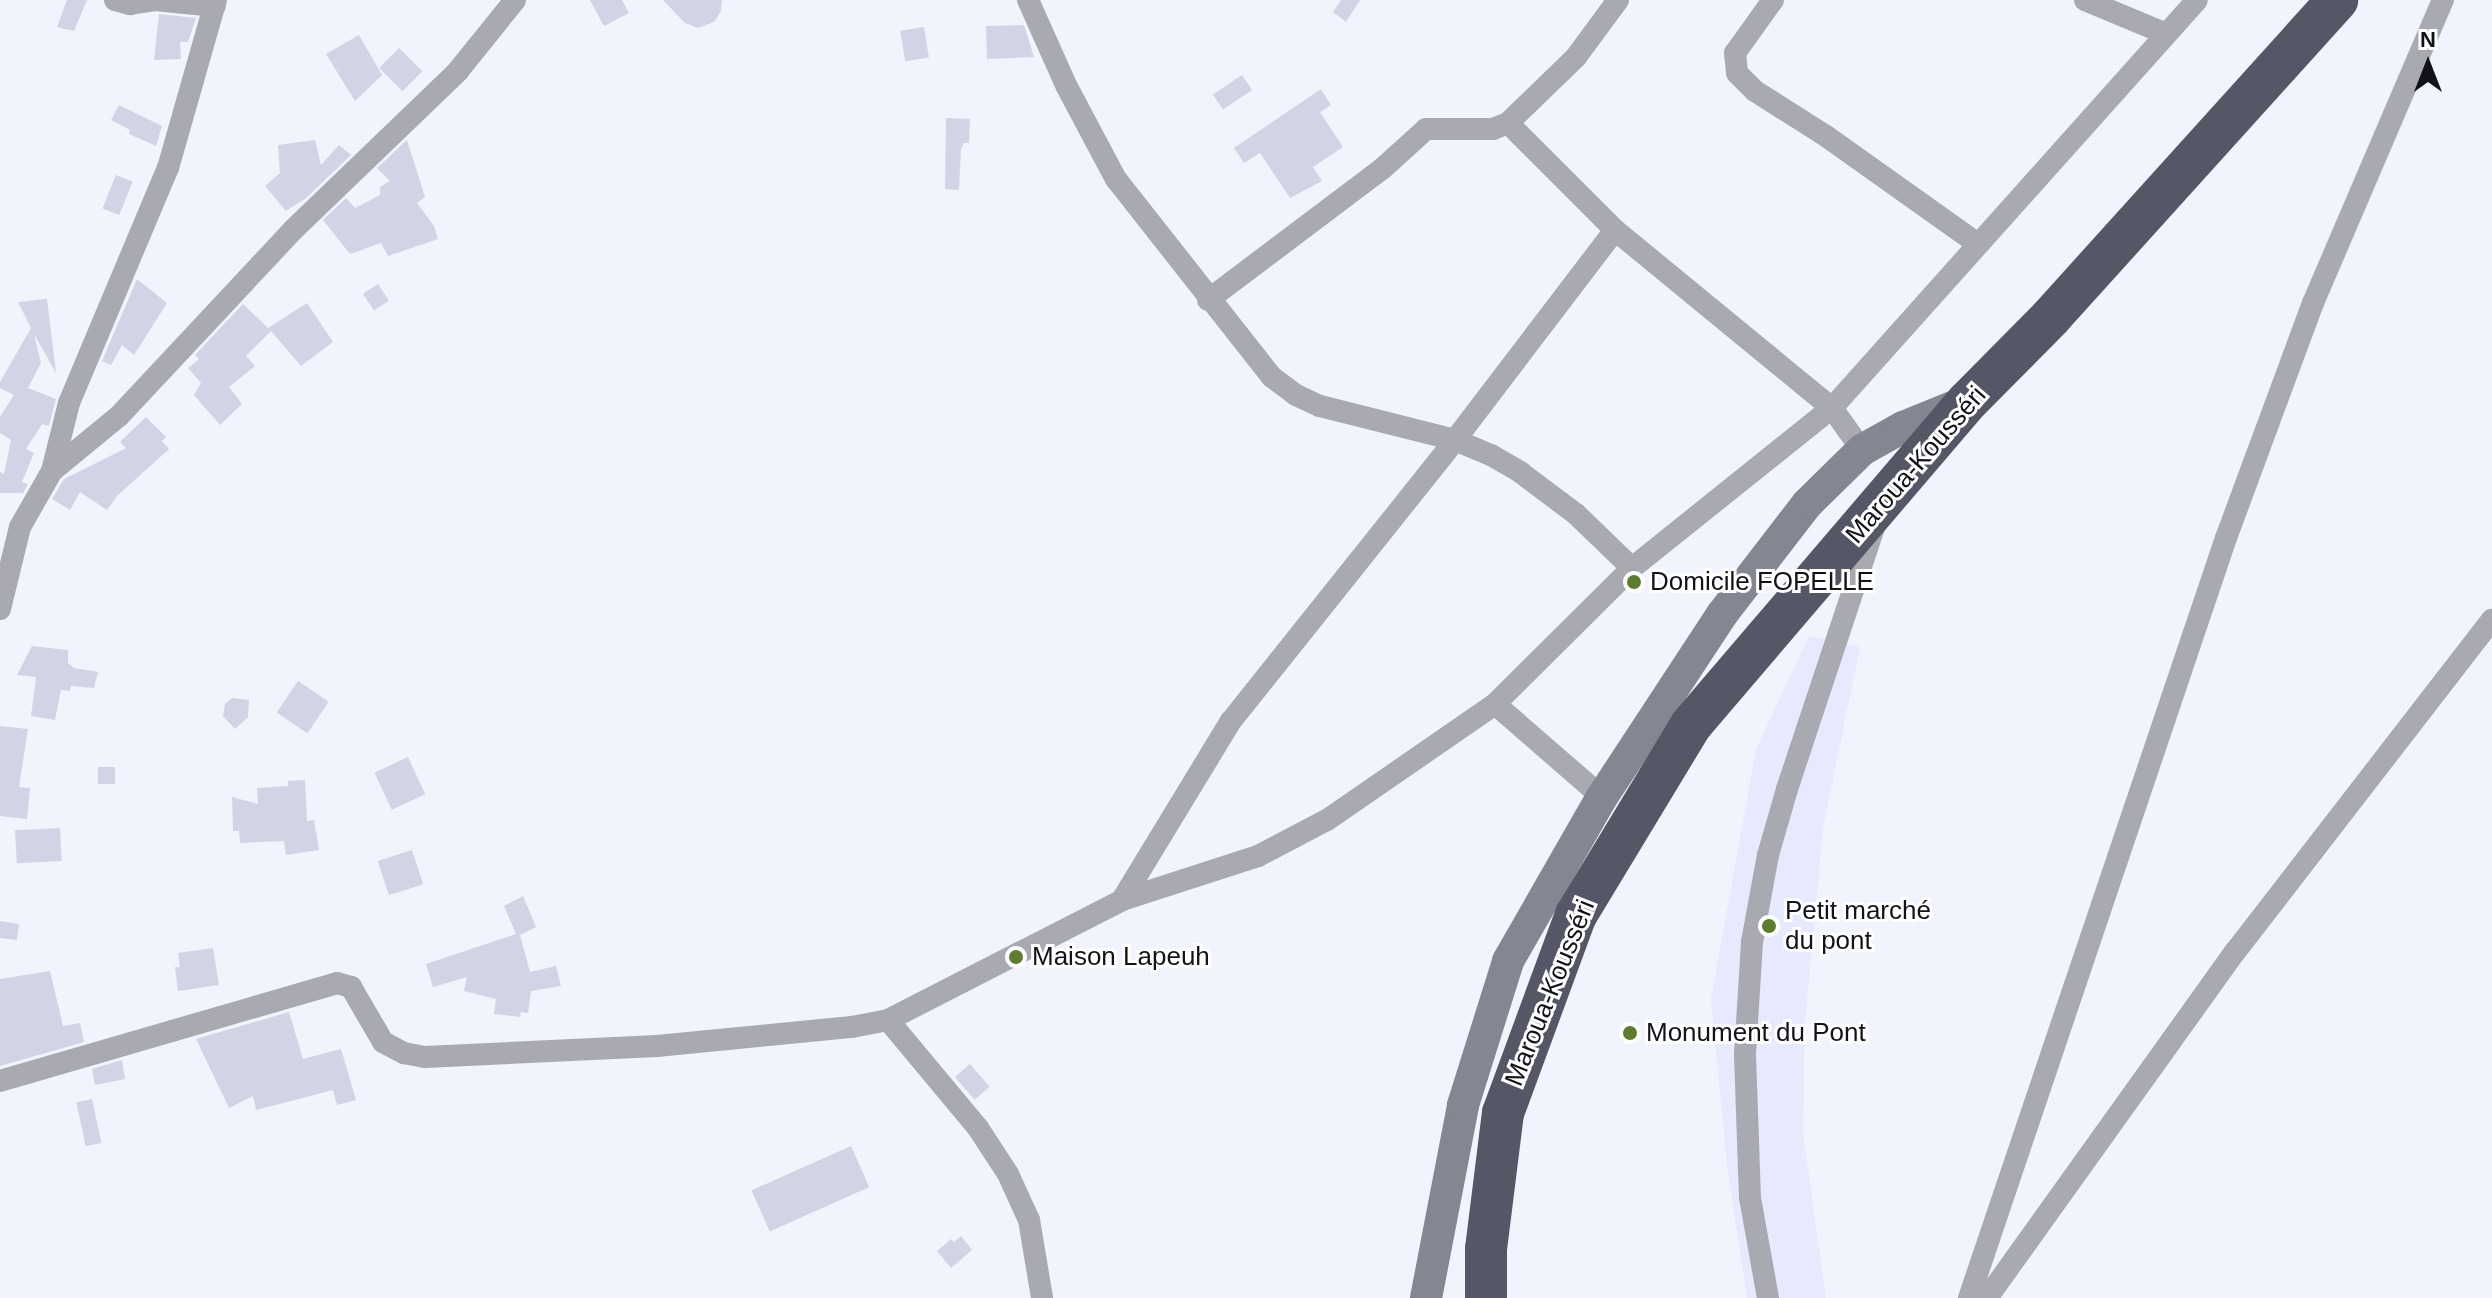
<!DOCTYPE html>
<html>
<head>
<meta charset="utf-8">
<style>
  body { margin:0 }
  #map { position:relative; width:2492px; height:1298px; overflow:hidden; background:#f1f3fd; font-family:Helvetica,sans-serif }
  div>[style] { position:absolute }
  [style*='--x'] { left:calc(var(--x)*1px); top:calc(var(--y)*1px); width:calc(var(--w)*1px); rotate:calc(var(--a)*1deg) }
  .built>* { inset:0; background:#e7eafe }
  .building>* { inset:0; background:#d1d4e5; transform-origin:0 0 }
  .street>* { height:22px; margin:-11px; padding:0 11px; transform-origin:11px; border-radius:11px; background:#a9aab1 }
  .secondary>* { height:32px; margin:-16px; padding:0 16px; transform-origin:16px; border-radius:16px; background:#848691 }
  .highway>* { height:42px; margin:-21px; padding:0 21px; transform-origin:21px; border-radius:21px; background:#555766 }
  .dots>* { width:22px; height:22px; translate:-50% -50%; box-sizing:border-box; border:4px solid #fff; border-radius:50% }
  span { translate:-50% -50%; white-space:nowrap; text-align:center; line-height:1.15; -webkit-text-stroke:6px #fff; paint-order:stroke }
  .street-label { font-size:26px; color:#121319 }
  .poi-label { font-size:26px; color:#121319 }
  .left { translate:0 -50%; text-align:left }
  .north { position:absolute; left:2388px; top:24px; width:80px; height:80px; -webkit-text-stroke:6px #fff; paint-order:stroke; rotate:0deg; font-size:22px; font-weight:700; line-height:32px; text-align:center; color:#121319 }
  .north::after { content:''; display:block; margin:auto; width:28px; height:36px; background:#121319; clip-path:polygon(50% 0,100% 100%,50% 72%,0 100%) }
</style>
</head>
<body>
<div id="map">
  <div class="built">
    <div style="clip-path:polygon(1809px 636px,1860px 647px,1823px 829px,1805px 1024px,1803px 1133px,1826px 1298px,1747px 1298px,1727px 1166px,1711px 999px,1756px 749px)"></div>
  </div>
  <div class="building">
    <div style="clip-path:polygon(67px 0,87px 0,74px 31px,57px 27px)"></div>
    <div style="clip-path:polygon(590px 0,622px 0,629px 13px,604px 26px)"></div>
    <div style="clip-path:polygon(663px 0,722px 0,721px 11px,714px 22px,698px 28px,685px 23px)"></div>
    <div style="clip-path:polygon(1341px 0,1360px 0,1346px 22px,1333px 12px)"></div>
    <div style="clip-path:polygon(159px 14px,196px 18px,188px 42px,180px 42px,181px 59px,154px 60px)"></div>
    <div style="clip-path:polygon(1024px 25px,1034px 57px,987px 59px,986px 26px)"></div>
    <div style="left:924px;top:27px;width:31px;height:24px;rotate:81deg"></div>
    <div style="clip-path:polygon(359px 35px,382px 75px,355px 101px,326px 54px)"></div>
    <div style="left:399px;top:48px;width:33px;height:28px;rotate:45deg"></div>
    <div style="left:1242px;top:75px;width:18px;height:35px;rotate:56deg"></div>
    <div style="clip-path:polygon(1321px 89px,1331px 105px,1320px 112px,1343px 147px,1313px 167px,1322px 181px,1290px 198px,1260px 153px,1244px 163px,1234px 148px)"></div>
    <div style="clip-path:polygon(119px 105px,162px 126px,156px 146px,129px 134px,130px 130px,111px 120px)"></div>
    <div style="clip-path:polygon(946px 118px,970px 119px,969px 143px,964px 143px,961px 149px,959px 190px,945px 189px)"></div>
    <div style="clip-path:polygon(315px 140px,321px 165px,339px 145px,351px 155px,306px 198px,286px 211px,265px 186px,280px 173px,278px 145px)"></div>
    <div style="clip-path:polygon(407px 140px,425px 197px,417px 203px,434px 226px,438px 239px,388px 256px,381px 243px,350px 254px,323px 220px,346px 198px,355px 208px,380px 195px,380px 187px,390px 181px,377px 168px)"></div>
    <div style="left:116px;top:175px;width:18px;height:36px;rotate:22deg"></div>
    <div style="clip-path:polygon(137px 279px,167px 303px,134px 355px,122px 345px,111px 365px,102px 361px)"></div>
    <div style="left:378px;top:284px;width:20px;height:18px;rotate:57deg"></div>
    <div style="clip-path:polygon(47px 299px,56px 373px,34px 334px,41px 363px,28px 388px,56px 399px,49px 426px,42px 424px,26px 449px,34px 453px,22px 482px,28px 484px,23px 493px,0 493px,0 472px,4px 474px,11px 440px,0 433px,0 417px,14px 395px,0 388px,0 382px,31px 328px,18px 302px)"></div>
    <div style="clip-path:polygon(307px 303px,333px 342px,301px 366px,271px 331px,246px 356px,255px 366px,229px 387px,242px 404px,220px 425px,194px 395px,201px 383px,188px 368px,199px 359px,195px 355px,243px 304px,268px 328px)"></div>
    <div style="clip-path:polygon(146px 417px,166px 437px,162px 441px,169px 449px,117px 496px,107px 510px,80px 492px,70px 510px,52px 499px,64px 479px,126px 448px,120px 442px)"></div>
    <div style="clip-path:polygon(32px 646px,68px 650px,68px 663px,74px 668px,98px 672px,94px 688px,71px 686px,70px 691px,61px 690px,55px 720px,31px 716px,36px 677px,17px 675px)"></div>
    <div style="left:298px;top:681px;width:37px;height:38px;rotate:34deg"></div>
    <div style="clip-path:polygon(232px 698px,249px 700px,248px 717px,235px 729px,223px 716px,225px 704px)"></div>
    <div style="clip-path:polygon(0 726px,28px 729px,19px 787px,30px 788px,27px 819px,0 816px)"></div>
    <div style="left:408px;top:757px;width:41px;height:37px;rotate:65deg"></div>
    <div style="left:98px;top:767px;width:17px;height:17px"></div>
    <div style="clip-path:polygon(305px 780px,307px 821px,314px 820px,319px 850px,286px 855px,284px 841px,240px 843px,239px 831px,233px 831px,232px 797px,258px 804px,257px 788px,288px 786px,288px 781px)"></div>
    <div style="left:60px;top:828px;width:33px;height:45px;rotate:87deg"></div>
    <div style="left:412px;top:850px;width:36px;height:36px;rotate:72deg"></div>
    <div style="clip-path:polygon(523px 896px,536px 927px,520px 935px,530px 972px,556px 966px,561px 986px,531px 991px,528px 1013px,521px 1012px,520px 1017px,494px 1014px,496px 999px,464px 991px,467px 977px,433px 987px,426px 964px,516px 934px,504px 906px)"></div>
    <div style="clip-path:polygon(0 921px,19px 924px,17px 940px,0 938px)"></div>
    <div style="clip-path:polygon(213px 948px,219px 985px,178px 991px,175px 967px,180px 967px,178px 953px)"></div>
    <div style="clip-path:polygon(50px 971px,63px 1026px,80px 1023px,84px 1042px,0 1066px,0 979px)"></div>
    <div style="clip-path:polygon(289px 1012px,303px 1059px,341px 1049px,356px 1100px,337px 1105px,333px 1090px,256px 1110px,253px 1096px,229px 1108px,196px 1039px)"></div>
    <div style="clip-path:polygon(122px 1060px,125px 1079px,95px 1085px,92px 1069px)"></div>
    <div style="left:970px;top:1064px;width:30px;height:20px;rotate:49deg"></div>
    <div style="left:92px;top:1099px;width:45px;height:16px;rotate:78deg"></div>
    <div style="left:851px;top:1146px;width:45px;height:109px;rotate:66deg"></div>
    <div style="clip-path:polygon(961px 1236px,972px 1250px,951px 1268px,937px 1251px,951px 1239px,954px 1242px)"></div>
  </div>
  <div class="street">
    <div style="--x:115;--y:0;--w:16;--a:15"></div>
    <div style="--x:130;--y:4;--w:25;--a:-9"></div>
    <div style="--x:155;--y:0;--w:60;--a:5.7"></div>
    <div style="--x:1028;--y:0;--w:95;--a:65.9"></div>
    <div style="--x:1067;--y:87;--w:104;--a:62"></div>
    <div style="--x:1116;--y:179;--w:252;--a:51.8"></div>
    <div style="--x:1272;--y:377;--w:30;--a:37"></div>
    <div style="--x:1296;--y:395;--w:26;--a:25"></div>
    <div style="--x:1320;--y:406;--w:139;--a:14.1"></div>
    <div style="--x:1455;--y:440;--w:39;--a:23"></div>
    <div style="--x:1491;--y:455;--w:34;--a:30"></div>
    <div style="--x:1520;--y:472;--w:70;--a:36.9"></div>
    <div style="--x:1576;--y:514;--w:78;--a:44"></div>
    <div style="--x:1773;--y:0;--w:65;--a:125.6"></div>
    <div style="--x:1735;--y:53;--w:20;--a:84"></div>
    <div style="--x:1737;--y:73;--w:25;--a:45"></div>
    <div style="--x:1755;--y:91;--w:84;--a:32.4"></div>
    <div style="--x:1826;--y:136;--w:186;--a:35.4"></div>
    <div style="--x:2085;--y:0;--w:86;--a:22.7"></div>
    <div style="--x:1508;--y:123;--w:151;--a:45"></div>
    <div style="--x:1615;--y:230;--w:281;--a:39.4"></div>
    <div style="--x:1832;--y:408;--w:547;--a:-48.18"></div>
    <div style="--x:1208;--y:300;--w:218;--a:-37"></div>
    <div style="--x:1382;--y:169;--w:59;--a:-42.3"></div>
    <div style="--x:1426;--y:129;--w:67;--a:0"></div>
    <div style="--x:1493;--y:129;--w:16;--a:-22"></div>
    <div style="--x:1508;--y:123;--w:95;--a:-44.1"></div>
    <div style="--x:1576;--y:57;--w:71;--a:-53.6"></div>
    <div style="--x:52;--y:471;--w:70;--a:-76"></div>
    <div style="--x:69;--y:403;--w:255;--a:-67.2"></div>
    <div style="--x:168;--y:168;--w:175;--a:-74.1"></div>
    <div style="--x:0;--y:609;--w:84;--a:-76.3"></div>
    <div style="--x:20;--y:527;--w:64;--a:-60.3"></div>
    <div style="--x:52;--y:471;--w:87;--a:-39.4"></div>
    <div style="--x:119;--y:416;--w:255;--a:-46.9"></div>
    <div style="--x:293;--y:230;--w:229;--a:-43.9"></div>
    <div style="--x:458;--y:71;--w:91;--a:-51.2"></div>
    <div style="--x:1495;--y:704;--w:142;--a:41"></div>
    <div style="--x:1122;--y:900;--w:210;--a:-58.7"></div>
    <div style="--x:1231;--y:721;--w:359;--a:-51.4"></div>
    <div style="--x:1455;--y:440;--w:264;--a:-52.7"></div>
    <div style="--x:888;--y:1020;--w:141;--a:50.2"></div>
    <div style="--x:978;--y:1128;--w:55;--a:56.9"></div>
    <div style="--x:1008;--y:1174;--w:51;--a:65.5"></div>
    <div style="--x:1029;--y:1220;--w:79;--a:80.5"></div>
    <div style="--x:0;--y:1081;--w:351;--a:-16.2"></div>
    <div style="--x:337;--y:983;--w:15;--a:16"></div>
    <div style="--x:351;--y:987;--w:64;--a:59.8"></div>
    <div style="--x:383;--y:1042;--w:24;--a:28"></div>
    <div style="--x:404;--y:1053;--w:21;--a:11"></div>
    <div style="--x:425;--y:1057;--w:232;--a:-2.7"></div>
    <div style="--x:657;--y:1046;--w:196;--a:-5.6"></div>
    <div style="--x:852;--y:1027;--w:37;--a:-11"></div>
    <div style="--x:888;--y:1020;--w:263;--a:-27.1"></div>
    <div style="--x:1122;--y:900;--w:143;--a:-17.9"></div>
    <div style="--x:1258;--y:856;--w:78;--a:-27.6"></div>
    <div style="--x:1327;--y:820;--w:204;--a:-34.6"></div>
    <div style="--x:1495;--y:704;--w:193;--a:-44.8"></div>
    <div style="--x:1632;--y:568;--w:256;--a:-38.7"></div>
    <div style="--x:1832;--y:408;--w:52;--a:54.5"></div>
    <div style="--x:1768;--y:1298;--w:102;--a:-100.2"></div>
    <div style="--x:1750;--y:1198;--w:144;--a:-92"></div>
    <div style="--x:1745;--y:1054;--w:112;--a:-86.4"></div>
    <div style="--x:1752;--y:942;--w:88;--a:-79.6"></div>
    <div style="--x:1768;--y:855;--w:69;--a:-73.9"></div>
    <div style="--x:1787;--y:789;--w:276;--a:-71.6"></div>
    <div style="--x:1969;--y:1298;--w:802;--a:-71.32"></div>
    <div style="--x:2226;--y:538;--w:251;--a:-69.7"></div>
    <div style="--x:2313;--y:303;--w:330;--a:-66.8"></div>
    <div style="--x:1987;--y:1298;--w:426;--a:-54.4"></div>
    <div style="--x:2235;--y:952;--w:420;--a:-52.3"></div>
  </div>
  <div class="secondary">
    <div style="--x:1426;--y:1298;--w:197;--a:-79.1"></div>
    <div style="--x:1463;--y:1105;--w:151;--a:-72.6"></div>
    <div style="--x:1508;--y:961;--w:189;--a:-60.2"></div>
    <div style="--x:1602;--y:797;--w:220;--a:-56.7"></div>
    <div style="--x:1723;--y:613;--w:138;--a:-52.4"></div>
    <div style="--x:1807;--y:504;--w:77;--a:-44.5"></div>
    <div style="--x:1862;--y:450;--w:47;--a:-29.3"></div>
    <div style="--x:1903;--y:427;--w:67;--a:-22"></div>
  </div>
  <div class="highway">
    <div style="--x:1486;--y:1298;--w:49;--a:-90"></div>
    <div style="--x:1486;--y:1249;--w:137;--a:-82.9"></div>
    <div style="--x:1503;--y:1113;--w:211;--a:-69.8"></div>
    <div style="--x:1576;--y:915;--w:222;--a:-58.8"></div>
    <div style="--x:1691;--y:725;--w:426;--a:-49.5"></div>
    <div style="--x:1968;--y:401;--w:118;--a:-45.3"></div>
    <div style="--x:2051;--y:317;--w:427;--a:-47.9"></div>
  </div>
  <div class="dots">
    <div style="left:1634px;top:582px;background:#5e7c31"></div>
    <div style="left:1769px;top:926px;background:#5e7c31"></div>
    <div style="left:1016px;top:957px;background:#5e7c31"></div>
    <div style="left:1630px;top:1033px;background:#5e7c31"></div>
  </div>
  <div class="street-label">
    <span style="left:1916px;top:465px;rotate:-49deg">Maroua-Kousséri</span>
    <span style="left:1550px;top:993px;rotate:-68deg">Maroua-Kousséri</span>
  </div>
  <div class="poi-label">
    <span class="left" style="left:1650px;top:582px">Domicile FOPELLE</span>
    <span class="left" style="left:1785px;top:926px">Petit marché<br>du pont</span>
    <span class="left" style="left:1032px;top:957px">Maison Lapeuh</span>
    <span class="left" style="left:1646px;top:1033px">Monument du Pont</span>
  </div>
  <div class="north">N</div>
</div>
</body>
</html>
